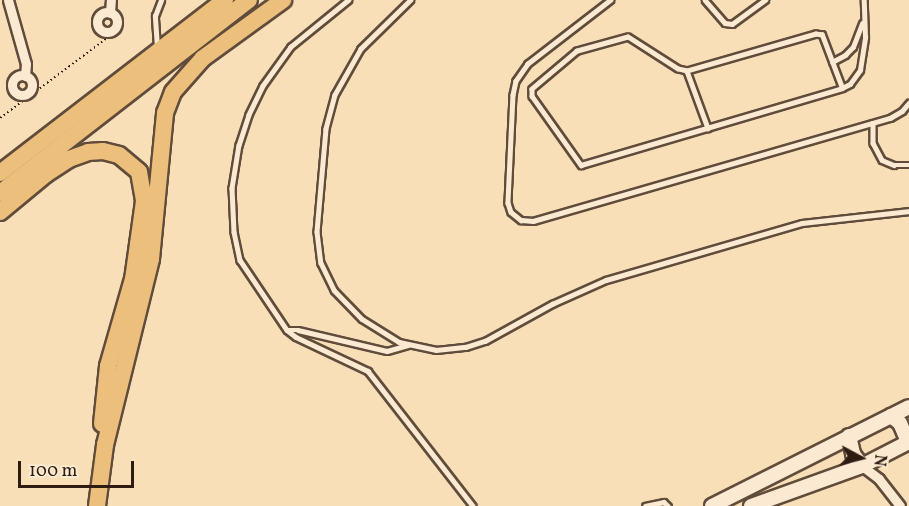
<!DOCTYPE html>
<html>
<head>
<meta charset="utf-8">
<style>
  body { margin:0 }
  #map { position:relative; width:909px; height:506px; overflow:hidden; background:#f9dfb8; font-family:Vollkorn,serif }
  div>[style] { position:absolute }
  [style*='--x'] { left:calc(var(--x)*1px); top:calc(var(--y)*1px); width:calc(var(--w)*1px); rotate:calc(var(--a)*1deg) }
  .path>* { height:1.5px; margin-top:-0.75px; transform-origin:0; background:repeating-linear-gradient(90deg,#2e1b11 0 1.5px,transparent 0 4.5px) }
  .roads { filter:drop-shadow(2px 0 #614c3b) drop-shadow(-2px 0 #614c3b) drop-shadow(0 2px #614c3b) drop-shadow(0 -2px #614c3b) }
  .lane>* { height:4.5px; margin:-2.25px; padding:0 2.25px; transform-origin:2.25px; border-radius:2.25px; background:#fbead1 }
  .street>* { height:9px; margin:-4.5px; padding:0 4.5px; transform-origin:4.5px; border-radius:4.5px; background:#fbead1 }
  .street>.ring { margin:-4.5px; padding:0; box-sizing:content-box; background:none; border:9px solid #fbead1; border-radius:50% }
  .secondary>* { height:14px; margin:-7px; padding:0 7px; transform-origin:7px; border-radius:7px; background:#fbead1 }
  .highway>* { height:16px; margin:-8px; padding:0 8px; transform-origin:8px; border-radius:8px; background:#ecc07c }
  span { translate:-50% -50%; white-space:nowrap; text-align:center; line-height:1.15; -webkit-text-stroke:4.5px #fbead1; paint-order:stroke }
  .north { position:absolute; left:831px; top:428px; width:60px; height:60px; -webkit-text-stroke:4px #fbead1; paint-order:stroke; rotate:97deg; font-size:16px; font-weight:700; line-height:24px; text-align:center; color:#2e1b11 }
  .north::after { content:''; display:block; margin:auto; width:21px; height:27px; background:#2e1b11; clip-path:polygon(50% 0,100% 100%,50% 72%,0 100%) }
  .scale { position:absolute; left:18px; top:461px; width:116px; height:27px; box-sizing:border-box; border:3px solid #2e1b11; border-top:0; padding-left:8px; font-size:18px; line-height:21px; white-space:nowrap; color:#2e1b11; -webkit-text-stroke:4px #fbead1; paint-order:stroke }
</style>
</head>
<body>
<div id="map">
  <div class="path">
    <div style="--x:0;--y:118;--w:144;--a:-36.8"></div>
    <div style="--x:115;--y:32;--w:6;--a:-81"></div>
  </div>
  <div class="roads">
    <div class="lane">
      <div style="--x:349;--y:0;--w:75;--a:141"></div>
      <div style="--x:291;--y:47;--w:48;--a:125.7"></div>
      <div style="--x:263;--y:86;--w:32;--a:116"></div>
      <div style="--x:249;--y:115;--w:32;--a:108"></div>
      <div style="--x:239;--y:145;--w:44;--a:99.2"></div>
      <div style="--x:232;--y:188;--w:44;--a:87.4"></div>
      <div style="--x:234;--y:232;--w:29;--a:78"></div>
      <div style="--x:240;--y:260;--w:84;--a:56.1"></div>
      <div style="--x:287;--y:330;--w:11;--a:38"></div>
      <div style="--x:296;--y:337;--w:80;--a:25.3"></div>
      <div style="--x:368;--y:371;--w:171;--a:52.1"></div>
      <div style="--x:411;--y:0;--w:70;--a:135.6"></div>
      <div style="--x:361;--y:49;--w:53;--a:119.5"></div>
      <div style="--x:335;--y:95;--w:35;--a:105"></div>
      <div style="--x:326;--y:129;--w:103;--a:95"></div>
      <div style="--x:317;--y:232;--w:31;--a:83"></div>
      <div style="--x:321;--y:263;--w:30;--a:64"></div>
      <div style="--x:334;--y:290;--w:40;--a:46"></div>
      <div style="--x:362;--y:319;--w:44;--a:31.9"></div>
      <div style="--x:399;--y:342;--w:38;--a:12"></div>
      <div style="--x:436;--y:350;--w:30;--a:-6"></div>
      <div style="--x:466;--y:347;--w:20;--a:-18"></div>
      <div style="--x:485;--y:341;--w:77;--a:-28.9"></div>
      <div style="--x:552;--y:304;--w:59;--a:-24"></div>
      <div style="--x:606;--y:280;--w:204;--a:-16.2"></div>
      <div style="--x:802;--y:223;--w:108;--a:-6.4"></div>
      <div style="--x:611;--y:0;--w:105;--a:142.4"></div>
      <div style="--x:528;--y:64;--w:21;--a:125"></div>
      <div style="--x:516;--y:81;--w:14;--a:102"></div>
      <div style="--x:513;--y:95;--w:108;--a:92.7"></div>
      <div style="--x:508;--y:203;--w:9;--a:72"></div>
      <div style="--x:511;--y:212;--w:13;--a:39"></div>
      <div style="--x:521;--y:220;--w:12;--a:5"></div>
      <div style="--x:533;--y:221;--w:372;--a:-16.1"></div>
      <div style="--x:890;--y:118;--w:14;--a:-30"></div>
      <div style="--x:902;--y:111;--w:11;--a:-49"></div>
      <div style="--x:705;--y:0;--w:30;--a:49"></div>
      <div style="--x:725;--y:23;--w:7;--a:8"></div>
      <div style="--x:732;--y:24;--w:41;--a:-36"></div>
      <div style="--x:157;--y:47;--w:31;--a:-94"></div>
      <div style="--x:155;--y:16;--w:17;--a:-69"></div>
      <div style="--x:832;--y:62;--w:15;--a:-28"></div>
      <div style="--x:845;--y:55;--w:11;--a:-45"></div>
      <div style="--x:853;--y:47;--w:25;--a:-69"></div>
      <div style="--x:687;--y:71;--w:61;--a:69.8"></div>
      <div style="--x:842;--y:88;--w:57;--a:-110.7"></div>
      <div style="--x:822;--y:35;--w:6;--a:-171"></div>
      <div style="--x:816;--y:34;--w:134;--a:164"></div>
      <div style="--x:687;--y:71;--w:9;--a:-167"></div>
      <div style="--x:678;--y:69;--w:59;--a:-147.4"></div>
      <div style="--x:628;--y:37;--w:53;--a:164.6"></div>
      <div style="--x:577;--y:51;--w:59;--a:139.8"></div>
      <div style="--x:532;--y:89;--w:7;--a:90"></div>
      <div style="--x:532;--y:96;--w:85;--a:54.6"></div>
      <div style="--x:581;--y:165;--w:272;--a:-16.4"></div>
      <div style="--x:842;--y:88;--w:9;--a:-27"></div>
      <div style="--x:850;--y:84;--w:17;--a:-54"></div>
      <div style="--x:860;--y:70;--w:33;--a:-81"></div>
      <div style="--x:865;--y:37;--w:37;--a:-92"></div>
      <div style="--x:873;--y:123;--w:20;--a:90"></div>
      <div style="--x:873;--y:143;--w:19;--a:62"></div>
      <div style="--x:882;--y:160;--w:13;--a:23"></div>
      <div style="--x:894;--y:165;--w:15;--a:0"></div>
      <div style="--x:287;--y:330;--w:11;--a:0"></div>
      <div style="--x:298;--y:330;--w:91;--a:13.3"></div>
      <div style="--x:387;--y:351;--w:22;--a:-16"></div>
      <div style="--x:645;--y:506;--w:19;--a:-12"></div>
      <div style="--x:664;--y:502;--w:6;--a:45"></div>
    </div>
    <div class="street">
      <div style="--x:8;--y:0;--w:66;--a:74.3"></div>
      <div style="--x:26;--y:64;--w:12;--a:95"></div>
      <div class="ring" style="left:97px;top:12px;width:11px;height:11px"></div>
      <div style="--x:110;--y:13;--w:13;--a:-86"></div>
      <div class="ring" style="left:12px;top:75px;width:11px;height:11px"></div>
      <div style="--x:862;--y:466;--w:21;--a:37"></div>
      <div style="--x:879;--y:479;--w:34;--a:52"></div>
    </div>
    <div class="secondary">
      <div style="--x:891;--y:416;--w:11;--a:38"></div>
      <div style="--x:900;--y:423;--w:21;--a:67"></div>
      <div style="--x:849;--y:436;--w:18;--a:77"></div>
      <div style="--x:853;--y:454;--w:15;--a:53"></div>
      <div style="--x:712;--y:506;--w:220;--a:-26.7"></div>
      <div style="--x:751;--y:506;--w:118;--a:-19.8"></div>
      <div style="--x:862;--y:466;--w:53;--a:-27.1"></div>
    </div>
    <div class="highway">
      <div style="--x:0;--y:173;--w:284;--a:-37.6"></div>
      <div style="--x:0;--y:193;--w:315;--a:-37.8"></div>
      <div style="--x:0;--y:212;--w:60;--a:-39.6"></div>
      <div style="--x:46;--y:174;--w:27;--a:-33"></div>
      <div style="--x:69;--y:159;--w:20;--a:-20"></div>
      <div style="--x:88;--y:152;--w:15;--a:-4"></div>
      <div style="--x:103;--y:151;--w:16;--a:14"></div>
      <div style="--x:119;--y:155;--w:26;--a:40"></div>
      <div style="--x:139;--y:172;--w:29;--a:80"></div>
      <div style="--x:144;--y:201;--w:43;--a:97.9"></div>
      <div style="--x:138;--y:244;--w:35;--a:98"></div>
      <div style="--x:133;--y:279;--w:91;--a:106"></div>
      <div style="--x:108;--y:366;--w:58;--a:95.9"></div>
      <div style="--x:97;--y:506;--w:62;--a:-82.5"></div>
      <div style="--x:105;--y:445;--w:192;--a:-76.1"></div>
      <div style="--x:151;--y:259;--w:147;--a:-84.5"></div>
      <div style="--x:165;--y:113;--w:22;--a:-69"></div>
      <div style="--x:173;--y:92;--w:45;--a:-48.6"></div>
      <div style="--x:203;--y:58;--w:99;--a:-35.9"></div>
    </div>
  </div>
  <div class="north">N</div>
  <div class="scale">100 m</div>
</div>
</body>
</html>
